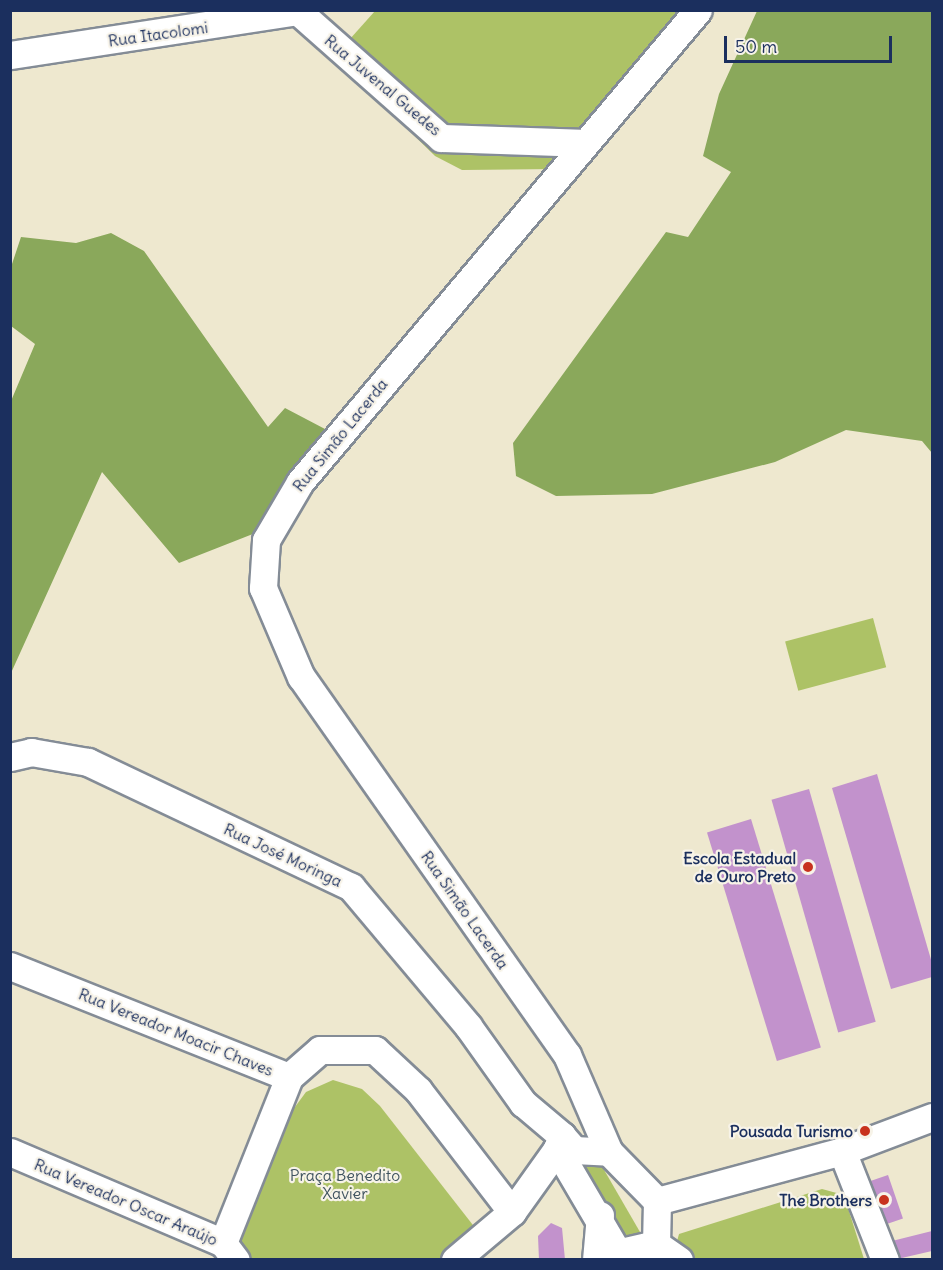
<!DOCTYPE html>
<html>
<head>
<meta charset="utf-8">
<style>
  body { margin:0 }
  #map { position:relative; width:943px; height:1270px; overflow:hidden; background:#eee8cf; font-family:Delius,sans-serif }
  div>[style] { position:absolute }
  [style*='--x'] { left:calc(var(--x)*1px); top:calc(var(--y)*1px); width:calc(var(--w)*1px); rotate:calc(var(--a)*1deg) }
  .green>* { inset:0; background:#adc266; transform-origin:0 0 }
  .forest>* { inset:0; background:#8aa85b }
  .building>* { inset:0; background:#c292cc; transform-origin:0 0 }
  .roads { filter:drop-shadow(2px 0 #848c96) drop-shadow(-2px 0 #848c96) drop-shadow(0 2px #848c96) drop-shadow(0 -2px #848c96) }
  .minor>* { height:27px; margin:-13.5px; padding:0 13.5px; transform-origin:13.5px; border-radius:13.5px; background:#fff }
  .dots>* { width:16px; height:16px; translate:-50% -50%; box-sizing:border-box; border:3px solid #f7f3e8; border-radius:50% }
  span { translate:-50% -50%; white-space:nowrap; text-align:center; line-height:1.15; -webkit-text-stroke:4.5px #f7f3e8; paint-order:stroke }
  .street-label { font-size:16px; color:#1b2f5e }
  .poi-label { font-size:16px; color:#1b2f5e; font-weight:700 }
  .right { translate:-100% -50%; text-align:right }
  .park-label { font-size:16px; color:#405460 }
  .frame { position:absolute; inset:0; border:12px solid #1b2f5e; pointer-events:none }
  .scale { position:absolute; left:724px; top:36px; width:168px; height:27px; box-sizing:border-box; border:3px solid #1b2f5e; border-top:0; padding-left:8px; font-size:18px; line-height:21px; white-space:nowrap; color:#1b2f5e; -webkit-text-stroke:4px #f7f3e8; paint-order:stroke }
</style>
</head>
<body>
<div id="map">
  <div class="green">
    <div style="clip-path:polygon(375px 11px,695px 11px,557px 169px,462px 170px,435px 156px,340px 63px,341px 49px)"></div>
    <div style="left:873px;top:618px;width:51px;height:91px;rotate:75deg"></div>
    <div style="clip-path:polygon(333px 1080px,362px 1089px,380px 1106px,476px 1229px,447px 1259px,249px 1259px,239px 1242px,292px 1111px,306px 1092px)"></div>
    <div style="clip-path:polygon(596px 1156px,640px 1232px,624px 1246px,574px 1162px)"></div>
    <div style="clip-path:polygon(822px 1189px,844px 1195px,864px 1259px,691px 1259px,676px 1245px,679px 1234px)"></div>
  </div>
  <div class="forest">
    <div style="clip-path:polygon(757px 11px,932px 11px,932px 453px,922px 441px,846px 430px,775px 462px,652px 494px,556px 496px,516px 476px,513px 443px,666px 232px,688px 237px,731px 172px,703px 156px,719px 94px)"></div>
    <div style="clip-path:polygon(111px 233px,144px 251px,268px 427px,285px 408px,325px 429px,327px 454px,258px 532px,179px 563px,102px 472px,11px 673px,11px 401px,35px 344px,11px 326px,11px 267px,21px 237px,76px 243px)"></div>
  </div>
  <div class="building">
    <div style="clip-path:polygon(877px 774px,932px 963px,932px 977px,891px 989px,832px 788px)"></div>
    <div style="left:809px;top:789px;width:242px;height:39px;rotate:74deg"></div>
    <div style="left:751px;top:819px;width:239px;height:46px;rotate:73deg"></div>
    <div style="left:888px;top:1175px;width:46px;height:24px;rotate:71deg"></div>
    <div style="clip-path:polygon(551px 1223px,562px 1228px,565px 1260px,539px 1260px,538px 1236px)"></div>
    <div style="clip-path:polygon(932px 1231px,932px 1251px,893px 1260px,888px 1242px)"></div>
  </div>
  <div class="roads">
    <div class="minor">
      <div style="--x:301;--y:14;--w:187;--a:41.5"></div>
      <div style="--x:441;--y:138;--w:140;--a:2"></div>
      <div style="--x:10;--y:55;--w:298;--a:-8.7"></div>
      <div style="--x:10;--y:757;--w:22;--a:-13"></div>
      <div style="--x:31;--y:752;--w:58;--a:10"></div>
      <div style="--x:88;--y:762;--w:291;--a:25.4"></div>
      <div style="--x:351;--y:887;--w:182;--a:49.9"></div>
      <div style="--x:468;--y:1026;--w:95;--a:54.5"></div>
      <div style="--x:523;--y:1103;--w:51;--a:40.2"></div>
      <div style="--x:562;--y:1136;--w:18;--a:49"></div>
      <div style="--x:574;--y:1150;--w:35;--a:3"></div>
      <div style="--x:609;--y:1152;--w:69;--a:45.6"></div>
      <div style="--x:657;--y:1201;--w:43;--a:91.3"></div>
      <div style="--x:656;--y:1244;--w:39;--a:167"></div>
      <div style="--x:618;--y:1253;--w:121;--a:-120.4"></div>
      <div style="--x:557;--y:1149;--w:14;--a:-69"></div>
      <div style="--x:10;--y:966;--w:300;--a:21.7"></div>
      <div style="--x:289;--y:1077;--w:41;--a:-41.1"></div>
      <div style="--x:320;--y:1050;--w:55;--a:0"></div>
      <div style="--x:375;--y:1050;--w:59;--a:42.9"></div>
      <div style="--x:418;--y:1090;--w:154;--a:52.4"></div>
      <div style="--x:842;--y:1151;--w:117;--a:68.5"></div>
      <div style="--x:10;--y:1152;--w:232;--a:23.1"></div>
      <div style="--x:223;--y:1243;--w:21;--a:53"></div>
      <div style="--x:609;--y:1152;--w:106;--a:-113.4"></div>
      <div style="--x:567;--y:1055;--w:462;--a:-125.1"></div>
      <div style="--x:301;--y:677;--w:97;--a:-113.1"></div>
      <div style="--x:263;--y:588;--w:48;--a:-86.4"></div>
      <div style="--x:266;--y:540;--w:67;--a:-59.6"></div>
      <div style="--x:300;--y:482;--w:617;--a:-49.86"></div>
      <div style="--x:657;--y:1201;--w:192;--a:-15.1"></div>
      <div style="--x:842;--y:1151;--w:96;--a:-20.7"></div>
      <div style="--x:223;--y:1243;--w:179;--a:-68.3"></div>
      <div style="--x:656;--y:1244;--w:28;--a:35"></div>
      <div style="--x:455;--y:1260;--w:75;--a:-40.1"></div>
      <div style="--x:512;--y:1212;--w:77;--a:-54.5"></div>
      <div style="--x:596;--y:1260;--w:45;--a:-84.9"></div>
    </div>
  </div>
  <div class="dots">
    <div style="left:808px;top:867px;background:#c8321e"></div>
    <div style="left:865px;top:1131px;background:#c8321e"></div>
    <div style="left:884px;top:1200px;background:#c8321e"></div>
  </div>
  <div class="street-label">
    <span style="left:158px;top:34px;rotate:-8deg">Rua Itacolomi</span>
    <span style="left:383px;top:85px;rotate:40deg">Rua Juvenal Guedes</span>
    <span style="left:340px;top:435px;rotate:-51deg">Rua Simão Lacerda</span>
    <span style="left:283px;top:855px;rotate:25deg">Rua José Moringa</span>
    <span style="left:465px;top:910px;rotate:55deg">Rua Simão Lacerda</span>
    <span style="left:176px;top:1032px;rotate:22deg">Rua Vereador Moacir Chaves</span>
    <span style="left:126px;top:1202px;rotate:23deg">Rua Vereador Oscar Araújo</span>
  </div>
  <div class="poi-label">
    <span class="right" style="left:796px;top:867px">Escola Estadual<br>de Ouro Preto</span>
    <span class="right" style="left:853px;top:1131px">Pousada Turismo</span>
    <span class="right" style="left:872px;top:1200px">The Brothers</span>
  </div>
  <div class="park-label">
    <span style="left:345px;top:1184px">Praça Benedito<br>Xavier</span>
  </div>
  <div class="frame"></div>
  <div class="scale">50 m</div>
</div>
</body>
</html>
